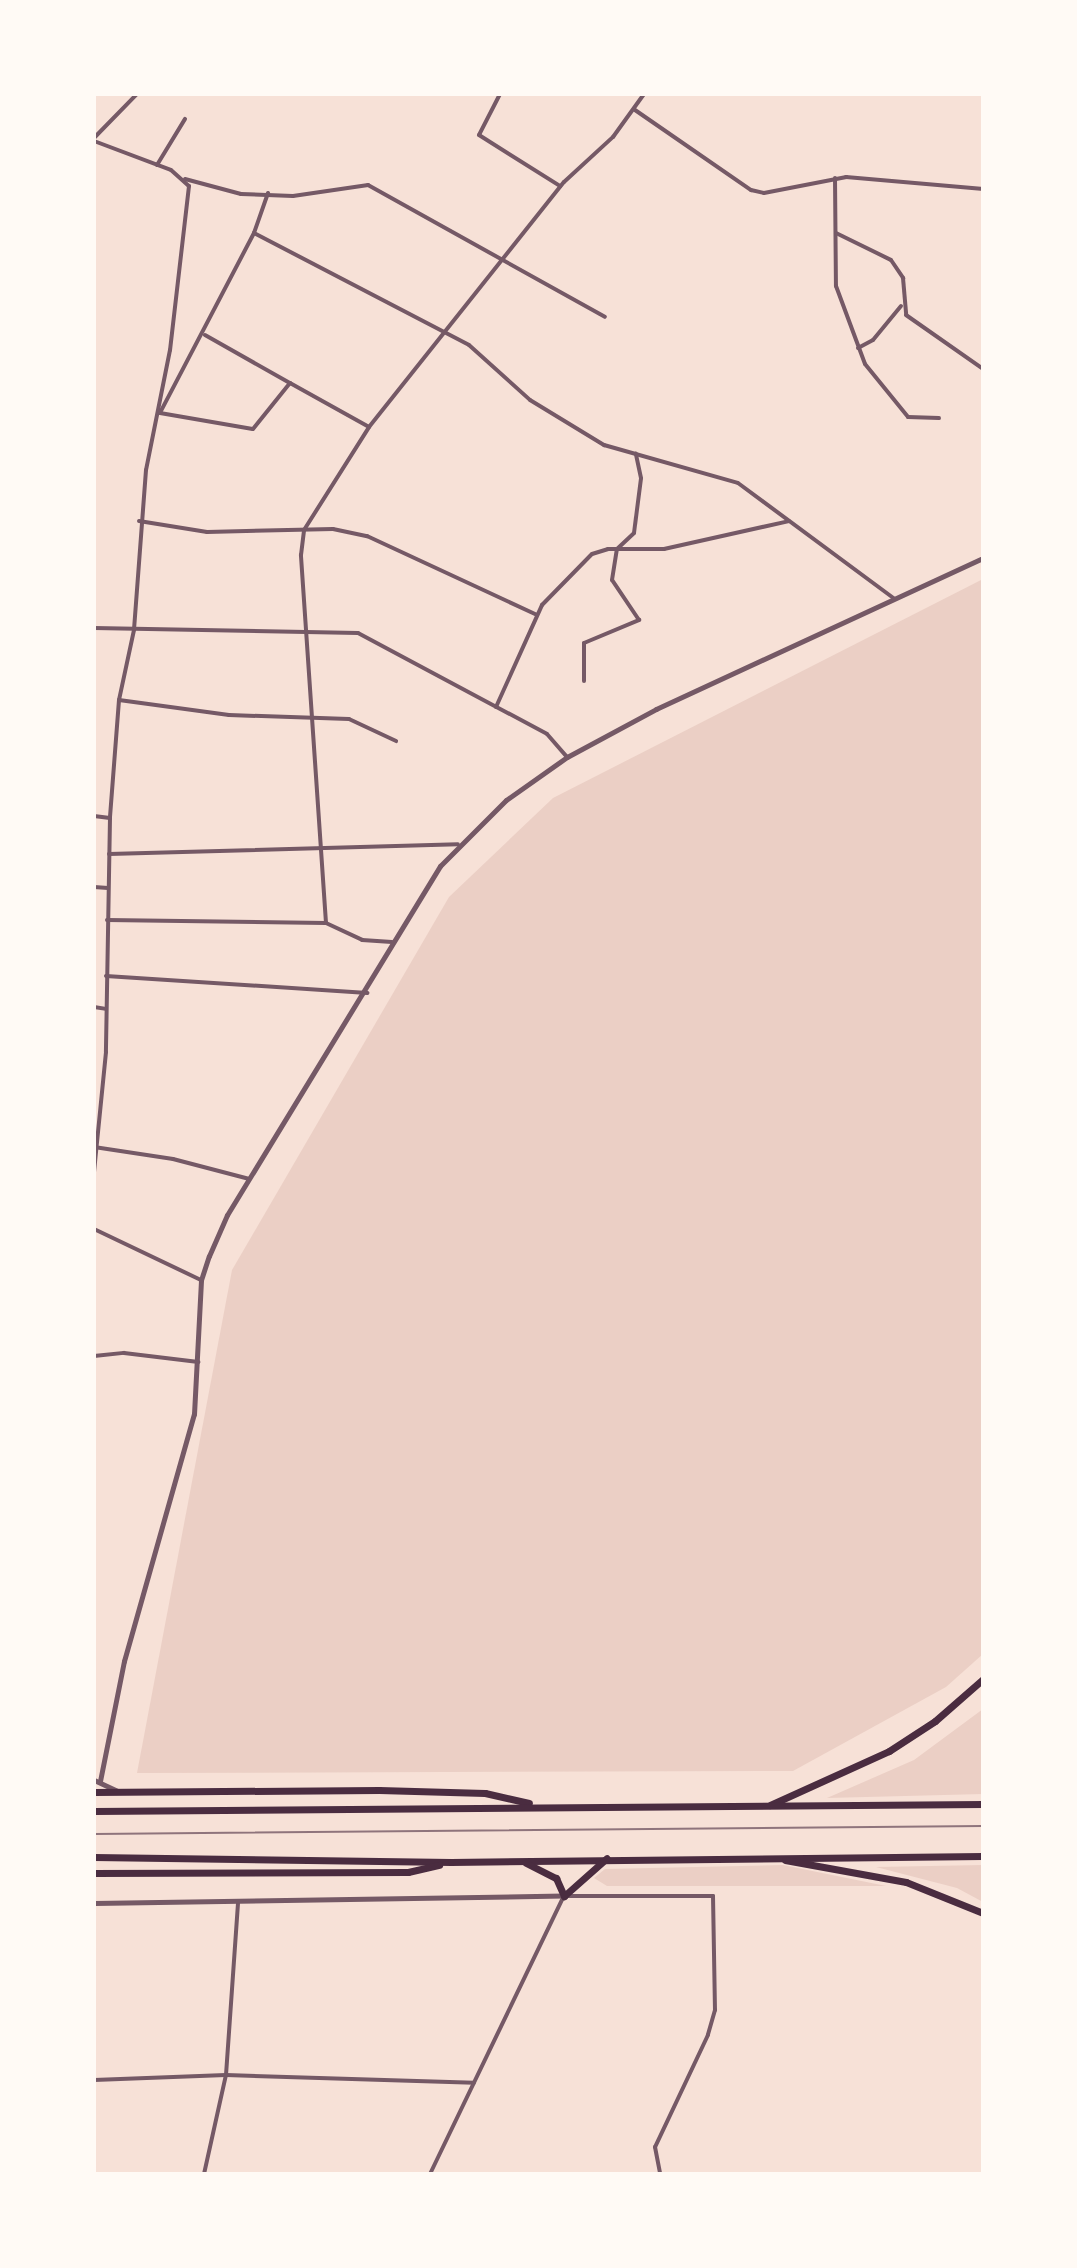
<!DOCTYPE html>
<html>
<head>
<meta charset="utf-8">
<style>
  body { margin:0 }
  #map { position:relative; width:1077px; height:2268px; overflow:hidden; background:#f7e1d7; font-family:"PT Sans",sans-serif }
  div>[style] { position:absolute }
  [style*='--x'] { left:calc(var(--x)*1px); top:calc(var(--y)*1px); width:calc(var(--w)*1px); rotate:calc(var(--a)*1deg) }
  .green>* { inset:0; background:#ebcfc5 }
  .minor>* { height:4px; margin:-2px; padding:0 2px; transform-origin:2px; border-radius:2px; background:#755966 }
  .tertiary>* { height:5px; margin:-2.5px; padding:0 2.5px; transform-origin:2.5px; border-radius:2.5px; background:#755966 }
  .trunk>* { height:7px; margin:-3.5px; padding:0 3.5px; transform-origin:3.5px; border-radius:3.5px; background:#4a2c40 }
  .tram>* { height:2px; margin:-1px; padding:0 1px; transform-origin:1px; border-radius:1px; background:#8f747c }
  span { translate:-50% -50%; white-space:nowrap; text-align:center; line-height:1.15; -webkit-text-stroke:7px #fffaf5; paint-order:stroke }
  .frame { position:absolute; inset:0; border:96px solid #fffaf5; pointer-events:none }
</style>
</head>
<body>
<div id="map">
  <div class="green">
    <div style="clip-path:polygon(983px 579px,983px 1654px,946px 1687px,793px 1771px,137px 1773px,232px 1270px,449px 897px,553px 798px)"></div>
    <div style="clip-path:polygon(983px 1709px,983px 1794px,827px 1798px,914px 1760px)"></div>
    <div style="clip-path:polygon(783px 1865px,886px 1886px,607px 1886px,594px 1878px,605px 1869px)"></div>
    <div style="clip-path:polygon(983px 1865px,983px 1902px,957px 1888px,876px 1867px)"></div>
  </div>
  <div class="minor">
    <div style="--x:500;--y:94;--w:46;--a:117.1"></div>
    <div style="--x:479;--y:135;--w:96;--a:32.2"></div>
    <div style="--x:635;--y:110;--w:141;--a:34.6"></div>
    <div style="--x:751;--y:190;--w:13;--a:13"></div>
    <div style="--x:764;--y:193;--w:84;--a:-11"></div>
    <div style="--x:846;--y:177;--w:138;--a:5"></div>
    <div style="--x:94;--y:138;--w:62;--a:-45.7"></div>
    <div style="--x:94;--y:141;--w:82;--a:20.6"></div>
    <div style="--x:171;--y:170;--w:24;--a:42"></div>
    <div style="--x:189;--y:186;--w:165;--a:96.6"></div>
    <div style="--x:170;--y:350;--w:122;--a:101.3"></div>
    <div style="--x:146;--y:470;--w:160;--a:94.3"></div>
    <div style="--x:134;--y:630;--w:72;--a:102.1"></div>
    <div style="--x:119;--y:700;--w:118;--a:94.4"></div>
    <div style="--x:110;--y:818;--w:234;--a:91"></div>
    <div style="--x:106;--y:1052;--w:122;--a:95.7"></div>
    <div style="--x:157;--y:165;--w:54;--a:-58.7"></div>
    <div style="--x:835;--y:178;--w:108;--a:89.5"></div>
    <div style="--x:836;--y:286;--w:83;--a:69.6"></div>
    <div style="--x:865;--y:364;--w:68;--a:50.9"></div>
    <div style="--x:908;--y:417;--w:31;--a:2"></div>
    <div style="--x:185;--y:179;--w:58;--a:15"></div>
    <div style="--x:241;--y:194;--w:52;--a:2.2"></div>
    <div style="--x:293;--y:196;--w:76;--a:-8.3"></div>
    <div style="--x:368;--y:185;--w:271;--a:29.1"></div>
    <div style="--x:268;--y:193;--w:42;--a:109.3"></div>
    <div style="--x:254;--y:233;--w:203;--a:117.6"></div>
    <div style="--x:160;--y:413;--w:94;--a:9.8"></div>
    <div style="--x:253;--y:429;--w:59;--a:-51.2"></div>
    <div style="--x:290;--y:383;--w:90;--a:29.1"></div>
    <div style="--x:254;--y:233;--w:242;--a:27.5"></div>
    <div style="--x:469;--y:345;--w:82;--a:42"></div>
    <div style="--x:530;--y:400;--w:87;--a:31.3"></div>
    <div style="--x:604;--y:445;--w:139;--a:15.8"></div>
    <div style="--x:738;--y:483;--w:195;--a:36.5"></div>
    <div style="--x:836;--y:233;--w:61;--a:26.1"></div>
    <div style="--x:891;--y:260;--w:22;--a:56"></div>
    <div style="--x:903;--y:278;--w:37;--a:85"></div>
    <div style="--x:906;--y:315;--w:94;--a:35"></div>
    <div style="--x:205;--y:335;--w:98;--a:29.5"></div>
    <div style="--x:858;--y:348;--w:17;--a:-28"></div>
    <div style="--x:873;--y:340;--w:44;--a:-50.5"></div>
    <div style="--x:139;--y:521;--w:69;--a:9.2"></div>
    <div style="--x:207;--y:532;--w:126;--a:-1.4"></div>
    <div style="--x:333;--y:529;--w:35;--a:12"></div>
    <div style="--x:367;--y:536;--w:187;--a:24.9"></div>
    <div style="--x:94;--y:628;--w:264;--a:1.1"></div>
    <div style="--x:358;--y:633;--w:214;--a:28.1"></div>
    <div style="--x:547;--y:734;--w:30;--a:49"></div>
    <div style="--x:584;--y:681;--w:38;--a:-90"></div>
    <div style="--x:584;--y:643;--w:60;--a:-22.7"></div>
    <div style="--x:639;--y:620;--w:48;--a:-124"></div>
    <div style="--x:612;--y:580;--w:31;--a:-81"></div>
    <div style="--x:617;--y:549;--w:23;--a:-43"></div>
    <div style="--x:634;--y:533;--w:55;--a:-82.7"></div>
    <div style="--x:641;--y:478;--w:25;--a:-102"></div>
    <div style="--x:119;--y:700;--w:111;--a:7.8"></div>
    <div style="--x:229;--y:715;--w:120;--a:1.9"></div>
    <div style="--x:349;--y:719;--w:52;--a:25.1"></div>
    <div style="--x:496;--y:707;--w:112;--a:-65.7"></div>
    <div style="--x:542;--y:605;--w:71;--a:-45.6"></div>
    <div style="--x:592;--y:554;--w:17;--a:-17"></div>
    <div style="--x:608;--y:549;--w:56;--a:0"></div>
    <div style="--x:664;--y:549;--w:128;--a:-12.6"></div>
    <div style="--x:94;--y:816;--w:16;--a:7"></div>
    <div style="--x:109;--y:854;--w:349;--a:-1.6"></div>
    <div style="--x:94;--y:887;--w:14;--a:4"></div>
    <div style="--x:107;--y:920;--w:219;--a:0.8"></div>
    <div style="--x:326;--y:923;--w:40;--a:25"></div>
    <div style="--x:362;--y:940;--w:30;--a:4"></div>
    <div style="--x:326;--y:923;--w:369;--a:-93.9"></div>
    <div style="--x:301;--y:555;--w:25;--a:-83"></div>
    <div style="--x:304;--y:530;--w:122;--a:-57.7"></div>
    <div style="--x:369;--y:427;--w:313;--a:-51.5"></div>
    <div style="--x:564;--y:182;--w:67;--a:-42.6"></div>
    <div style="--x:613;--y:137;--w:53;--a:-54.2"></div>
    <div style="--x:106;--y:976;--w:262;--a:3.7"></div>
    <div style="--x:94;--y:1007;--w:12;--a:9"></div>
    <div style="--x:94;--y:1147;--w:80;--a:8.6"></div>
    <div style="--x:173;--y:1159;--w:79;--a:14.7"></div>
    <div style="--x:94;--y:1229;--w:119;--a:25.5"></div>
    <div style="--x:94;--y:1356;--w:30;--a:-6"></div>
    <div style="--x:124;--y:1353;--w:75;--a:6.9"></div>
    <div style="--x:94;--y:2080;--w:132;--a:-2.2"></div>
    <div style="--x:226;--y:2075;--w:248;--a:1.8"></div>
    <div style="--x:204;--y:2174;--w:101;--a:-77.5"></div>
    <div style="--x:226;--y:2075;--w:172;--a:-86"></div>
    <div style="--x:430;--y:2174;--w:309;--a:-64.3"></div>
    <div style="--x:564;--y:1896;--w:149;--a:0"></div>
    <div style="--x:713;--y:1896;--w:114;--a:89"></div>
    <div style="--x:715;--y:2010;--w:26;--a:106"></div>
    <div style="--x:708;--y:2035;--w:124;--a:115.3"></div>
    <div style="--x:655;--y:2147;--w:26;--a:79"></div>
  </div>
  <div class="tertiary">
    <div style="--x:94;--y:1780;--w:26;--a:25"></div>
    <div style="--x:100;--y:1781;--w:122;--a:-78.7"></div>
    <div style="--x:124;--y:1661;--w:257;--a:-74.2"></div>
    <div style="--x:194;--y:1414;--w:134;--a:-87"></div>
    <div style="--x:201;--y:1280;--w:25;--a:-72"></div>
    <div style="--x:209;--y:1256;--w:45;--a:-66.3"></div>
    <div style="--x:227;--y:1215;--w:409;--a:-58.6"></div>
    <div style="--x:440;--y:866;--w:93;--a:-45"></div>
    <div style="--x:506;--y:800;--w:75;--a:-35.2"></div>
    <div style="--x:567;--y:757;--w:101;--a:-28.3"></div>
    <div style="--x:656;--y:709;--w:360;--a:-24.8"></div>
    <div style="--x:94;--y:1903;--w:470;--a:-0.9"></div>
  </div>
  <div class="trunk">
    <div style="--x:94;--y:1792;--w:285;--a:-0.4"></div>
    <div style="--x:379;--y:1790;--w:106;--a:1.6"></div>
    <div style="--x:485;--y:1793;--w:45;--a:12.8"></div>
    <div style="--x:770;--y:1805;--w:131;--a:-24.4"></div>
    <div style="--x:889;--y:1751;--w:55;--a:-33.1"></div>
    <div style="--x:935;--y:1721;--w:64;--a:-41.2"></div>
    <div style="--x:94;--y:1811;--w:889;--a:-0.45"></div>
    <div style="--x:94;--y:1857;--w:357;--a:0.8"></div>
    <div style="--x:451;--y:1862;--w:532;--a:-0.65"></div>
    <div style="--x:785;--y:1860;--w:123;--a:10.3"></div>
    <div style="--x:906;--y:1882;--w:83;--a:21.9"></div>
    <div style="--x:526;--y:1863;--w:34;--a:27"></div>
    <div style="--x:556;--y:1878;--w:20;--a:66"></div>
    <div style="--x:564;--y:1896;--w:57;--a:-41.5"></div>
    <div style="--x:94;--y:1873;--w:314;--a:-0.2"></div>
    <div style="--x:408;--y:1872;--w:32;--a:-13"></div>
  </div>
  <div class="tram">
    <div style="--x:94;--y:1834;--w:889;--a:-0.52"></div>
  </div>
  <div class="frame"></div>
</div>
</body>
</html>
